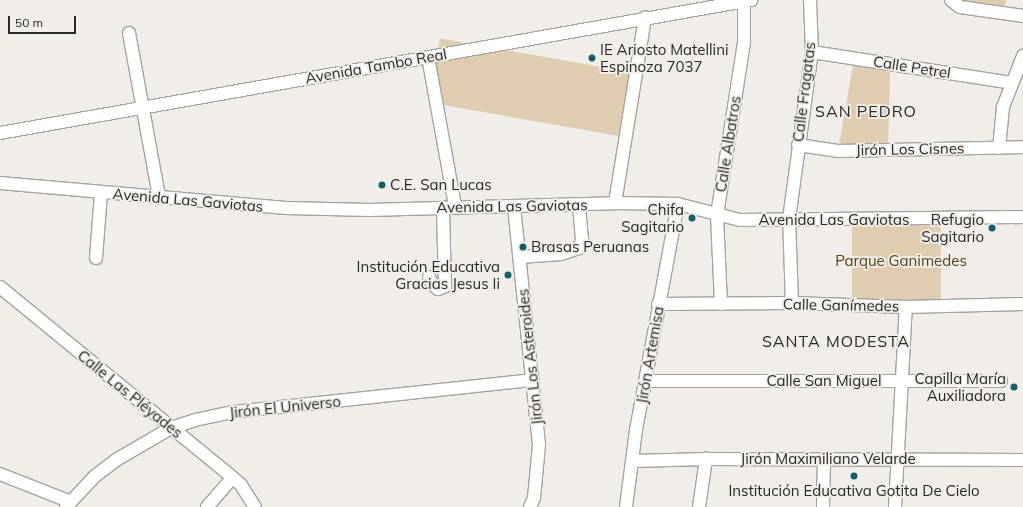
<!DOCTYPE html>
<html>
<head>
<meta charset="utf-8">
<style>
  body { margin:0 }
  #map { position:relative; width:1023px; height:507px; overflow:hidden; background:#f1eee9; font-family:Mulish,sans-serif }
  div>[style] { position:absolute }
  [style*='--x'] { left:calc(var(--x)*1px); top:calc(var(--y)*1px); width:calc(var(--w)*1px); rotate:calc(var(--a)*1deg) }
  .green>* { inset:0; background:#e0cdaf; transform-origin:0 0 }
  .roads { filter:drop-shadow(1px 0 #a6a39f) drop-shadow(-1px 0 #a6a39f) drop-shadow(0 1px #a6a39f) drop-shadow(0 -1px #a6a39f) }
  .minor>* { height:12px; margin:-6px; padding:0 6px; transform-origin:6px; border-radius:6px; background:#fff }
  .dots>* { width:11px; height:11px; translate:-50% -50%; box-sizing:border-box; border:2px solid #f1eee9; border-radius:50% }
  span { translate:-50% -50%; white-space:nowrap; text-align:center; line-height:1.15; -webkit-text-stroke:3.5px #f1eee9; paint-order:stroke }
  .poi-label { font-size:15px; color:#2a2927 }
  .left { translate:0 -50%; text-align:left }
  .right { translate:-100% -50%; text-align:right }
  .street-label { font-size:15px; color:#2a2927 }
  .park-label { font-size:15px; color:#553f18 }
  .neighbourhood-label { font-size:16px; color:#2a2927; letter-spacing:1px }
  .scale { position:absolute; left:8px; top:16px; width:68px; height:18px; box-sizing:border-box; border:2px solid #2a2927; border-top:0; padding-left:5px; font-size:12px; line-height:14px; white-space:nowrap; color:#2a2927; -webkit-text-stroke:3px #f1eee9; paint-order:stroke }
</style>
</head>
<body>
<div id="map">
  <div class="green">
    <div style="clip-path:polygon(962px 0,1007px 0,1003px 8px,966px 4px)"></div>
    <div style="clip-path:polygon(853px 65px,890px 72px,888px 145px,839px 145px)"></div>
    <div style="left:630px;top:72px;width:65px;height:193px;rotate:100deg"></div>
    <div style="left:941px;top:221px;width:79px;height:89px;rotate:90deg"></div>
  </div>
  <div class="roads">
    <div class="minor">
      <div style="--x:951;--y:0;--w:11;--a:38"></div>
      <div style="--x:960;--y:7;--w:64;--a:8.1"></div>
      <div style="--x:129;--y:33;--w:167;--a:79.6"></div>
      <div style="--x:812;--y:52;--w:202;--a:8.8"></div>
      <div style="--x:428;--y:57;--w:151;--a:79.7"></div>
      <div style="--x:0;--y:133;--w:763;--a:-10.04"></div>
      <div style="--x:798;--y:145;--w:40;--a:8.5"></div>
      <div style="--x:838;--y:151;--w:185;--a:-1.2"></div>
      <div style="--x:999;--y:148;--w:41;--a:-84.4"></div>
      <div style="--x:1003;--y:107;--w:55;--a:-68.6"></div>
      <div style="--x:0;--y:183;--w:287;--a:5"></div>
      <div style="--x:286;--y:208;--w:84;--a:1.4"></div>
      <div style="--x:370;--y:210;--w:245;--a:-1.6"></div>
      <div style="--x:615;--y:203;--w:63;--a:0.9"></div>
      <div style="--x:678;--y:204;--w:64;--a:14.5"></div>
      <div style="--x:740;--y:220;--w:283;--a:-0.6"></div>
      <div style="--x:615;--y:203;--w:188;--a:-80.8"></div>
      <div style="--x:514;--y:207;--w:239;--a:84"></div>
      <div style="--x:539;--y:445;--w:53;--a:95.4"></div>
      <div style="--x:534;--y:498;--w:10;--a:114"></div>
      <div style="--x:520;--y:257;--w:41;--a:-4.2"></div>
      <div style="--x:561;--y:254;--w:19;--a:-18"></div>
      <div style="--x:579;--y:248;--w:9;--a:-69"></div>
      <div style="--x:582;--y:240;--w:36;--a:-95"></div>
      <div style="--x:96;--y:258;--w:65;--a:-85.6"></div>
      <div style="--x:429;--y:277;--w:8;--a:67"></div>
      <div style="--x:432;--y:284;--w:8;--a:40"></div>
      <div style="--x:438;--y:289;--w:8;--a:-23"></div>
      <div style="--x:445;--y:286;--w:79;--a:-91.5"></div>
      <div style="--x:0;--y:287;--w:291;--a:39.3"></div>
      <div style="--x:225;--y:471;--w:21;--a:41"></div>
      <div style="--x:241;--y:485;--w:26;--a:58"></div>
      <div style="--x:792;--y:303;--w:84;--a:-92"></div>
      <div style="--x:789;--y:219;--w:169;--a:-82.2"></div>
      <div style="--x:812;--y:52;--w:52;--a:-92.2"></div>
      <div style="--x:658;--y:304;--w:134;--a:-0.4"></div>
      <div style="--x:792;--y:303;--w:114;--a:2"></div>
      <div style="--x:906;--y:307;--w:117;--a:-1.5"></div>
      <div style="--x:721;--y:304;--w:89;--a:-92.6"></div>
      <div style="--x:717;--y:215;--w:175;--a:-81.1"></div>
      <div style="--x:744;--y:42;--w:40;--a:-90"></div>
      <div style="--x:647;--y:381;--w:354;--a:0"></div>
      <div style="--x:634;--y:461;--w:72;--a:-1.6"></div>
      <div style="--x:706;--y:459;--w:317;--a:0.2"></div>
      <div style="--x:0;--y:474;--w:76;--a:21.5"></div>
      <div style="--x:66;--y:507;--w:42;--a:-46.9"></div>
      <div style="--x:95;--y:476;--w:26;--a:-37"></div>
      <div style="--x:116;--y:460;--w:64;--a:-30.2"></div>
      <div style="--x:171;--y:428;--w:25;--a:-18"></div>
      <div style="--x:195;--y:420;--w:39;--a:-12"></div>
      <div style="--x:233;--y:412;--w:301;--a:-6.1"></div>
      <div style="--x:207;--y:507;--w:38;--a:-49"></div>
      <div style="--x:626;--y:507;--w:78;--a:-82.6"></div>
      <div style="--x:636;--y:430;--w:230;--a:-79.5"></div>
      <div style="--x:699;--y:507;--w:49;--a:-81.7"></div>
      <div style="--x:823;--y:507;--w:48;--a:-88.8"></div>
      <div style="--x:895;--y:507;--w:200;--a:-86.9"></div>
    </div>
  </div>
  <div class="dots">
    <div style="left:592px;top:58px;background:#116168"></div>
    <div style="left:382px;top:185px;background:#116168"></div>
    <div style="left:692px;top:218px;background:#116168"></div>
    <div style="left:992px;top:228px;background:#116168"></div>
    <div style="left:523px;top:247px;background:#116168"></div>
    <div style="left:508px;top:275px;background:#116168"></div>
    <div style="left:1014px;top:387px;background:#116168"></div>
    <div style="left:854px;top:476px;background:#116168"></div>
  </div>
  <div class="poi-label">
    <span class="left" style="left:600px;top:58px">IE Ariosto Matellini<br>Espinoza 7037</span>
    <span class="left" style="left:390px;top:185px">C.E. San Lucas</span>
    <span class="right" style="left:684px;top:218px">Chifa<br>Sagitario</span>
    <span class="right" style="left:984px;top:228px">Refugio<br>Sagitario</span>
    <span class="left" style="left:531px;top:247px">Brasas Peruanas</span>
    <span class="right" style="left:500px;top:275px">Institución Educativa<br>Gracias Jesus Ii</span>
    <span class="right" style="left:1006px;top:387px">Capilla María<br>Auxiliadora</span>
    <span style="left:854px;top:491px">Institución Educativa Gotita De Cielo</span>
  </div>
  <div class="street-label">
    <span style="left:376px;top:66px;rotate:-10deg">Avenida Tambo Real</span>
    <span style="left:912px;top:67px;rotate:9deg">Calle Petrel</span>
    <span style="left:804px;top:92px;rotate:-83deg">Calle Fragatas</span>
    <span style="left:728px;top:144px;rotate:-81deg">Calle Albatros</span>
    <span style="left:910px;top:149px;rotate:-1deg">Jirón Los Cisnes</span>
    <span style="left:188px;top:200px;rotate:5deg">Avenida Las Gaviotas</span>
    <span style="left:512px;top:206px;rotate:-1deg">Avenida Las Gaviotas</span>
    <span style="left:834px;top:220px">Avenida Las Gaviotas</span>
    <span style="left:841px;top:305px;rotate:1deg">Calle Ganímedes</span>
    <span style="left:650px;top:355px;rotate:-80deg">Jirón Artemisa</span>
    <span style="left:530px;top:357px;rotate:-96deg">Jirón Los Asteroides</span>
    <span style="left:824px;top:381px">Calle San Miguel</span>
    <span style="left:130px;top:394px;rotate:39deg">Calle Las Pléyades</span>
    <span style="left:285px;top:407px;rotate:-6deg">Jirón El Universo</span>
    <span style="left:828px;top:459px">Jirón Maximiliano Velarde</span>
  </div>
  <div class="park-label">
    <span style="left:901px;top:261px">Parque Ganimedes</span>
  </div>
  <div class="neighbourhood-label">
    <span style="left:866px;top:111px">SAN PEDRO</span>
    <span style="left:836px;top:341px">SANTA MODESTA</span>
  </div>
  <div class="scale">50 m</div>
</div>
</body>
</html>
